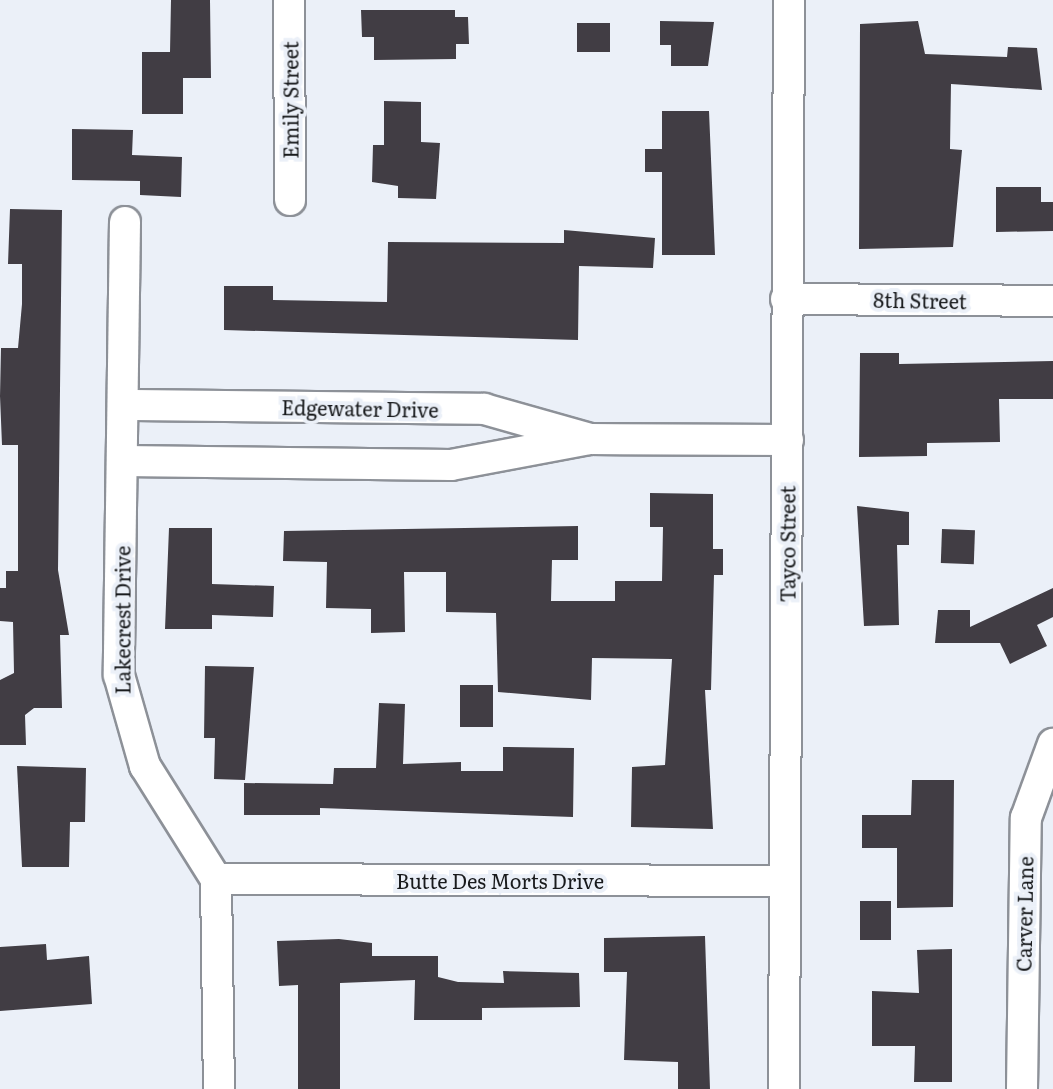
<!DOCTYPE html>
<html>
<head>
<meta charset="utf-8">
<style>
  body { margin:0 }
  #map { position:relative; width:1053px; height:1089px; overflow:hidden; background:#ebf0f8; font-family:Literata,serif }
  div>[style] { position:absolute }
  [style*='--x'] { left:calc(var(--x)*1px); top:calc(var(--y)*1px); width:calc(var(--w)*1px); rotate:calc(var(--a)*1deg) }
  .building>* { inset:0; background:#413d44; transform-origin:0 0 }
  .roads { filter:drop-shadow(2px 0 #8d9198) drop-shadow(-2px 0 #8d9198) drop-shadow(0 2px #8d9198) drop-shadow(0 -2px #8d9198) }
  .minor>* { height:30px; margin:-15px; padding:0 15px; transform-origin:15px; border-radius:15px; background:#fff }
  span { translate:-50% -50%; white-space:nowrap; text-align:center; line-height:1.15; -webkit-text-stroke:8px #ebf0f8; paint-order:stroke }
  .street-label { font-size:20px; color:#181a1c }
</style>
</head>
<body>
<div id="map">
  <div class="building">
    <div style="clip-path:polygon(171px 0,210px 0,211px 78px,183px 78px,183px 114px,142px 114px,142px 52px,170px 52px)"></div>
    <div style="clip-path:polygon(361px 10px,455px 10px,455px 17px,468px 17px,469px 44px,456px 44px,456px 59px,374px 60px,374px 37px,362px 37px)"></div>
    <div style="clip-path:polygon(660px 21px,714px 22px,708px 66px,671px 66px,671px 45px,660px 45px)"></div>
    <div style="clip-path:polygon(918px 21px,925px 54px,1007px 57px,1008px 47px,1037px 48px,1042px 90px,951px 84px,950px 149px,962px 150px,953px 247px,859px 249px,860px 24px)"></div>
    <div style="left:577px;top:23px;width:33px;height:29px"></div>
    <div style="clip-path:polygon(384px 101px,421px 102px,421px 142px,440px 143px,436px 199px,398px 198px,398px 186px,372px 182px,373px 145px,384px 145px)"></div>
    <div style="clip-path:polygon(662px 111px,709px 111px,715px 255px,662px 255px,662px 172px,645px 172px,645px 149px,662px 149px)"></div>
    <div style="clip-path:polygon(72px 129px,133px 130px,132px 155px,182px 157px,181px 197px,140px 195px,140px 181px,72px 180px)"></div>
    <div style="clip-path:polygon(996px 187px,1041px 187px,1041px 202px,1053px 202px,1053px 231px,996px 232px)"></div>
    <div style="clip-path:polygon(10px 209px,62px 210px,58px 570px,69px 635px,60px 635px,62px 708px,34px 708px,25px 715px,26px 745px,0 745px,0 680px,14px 673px,13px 622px,0 621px,0 588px,6px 588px,6px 571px,18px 571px,18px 445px,2px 445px,0 396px,1px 348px,18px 348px,22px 304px,22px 264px,8px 264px)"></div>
    <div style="clip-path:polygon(564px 230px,655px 238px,653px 268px,579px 266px,578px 340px,224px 330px,224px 286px,273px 286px,273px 300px,387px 302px,388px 242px,564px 243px)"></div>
    <div style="clip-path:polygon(860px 353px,899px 353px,899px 364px,1053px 361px,1053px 399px,999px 399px,1000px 442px,927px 443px,927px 456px,859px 457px)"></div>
    <div style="clip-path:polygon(650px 493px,713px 494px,713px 549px,723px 549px,723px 575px,714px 575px,711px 690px,705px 690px,713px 829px,631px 827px,632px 767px,665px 765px,672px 659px,592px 658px,591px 700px,498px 692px,496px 613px,446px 612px,446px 572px,404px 572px,405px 632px,371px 633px,371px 609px,326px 608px,327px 562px,283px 561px,284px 531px,578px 526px,578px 560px,552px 560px,551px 601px,615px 601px,615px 581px,662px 581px,663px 527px,650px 527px)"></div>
    <div style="clip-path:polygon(857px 506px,909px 512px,909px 545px,897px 545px,899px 625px,864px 626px)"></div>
    <div style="clip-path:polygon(169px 528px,212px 528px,212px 584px,274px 586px,273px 617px,212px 615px,212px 629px,165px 629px)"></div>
    <div style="left:942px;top:529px;width:33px;height:34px;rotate:2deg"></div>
    <div style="clip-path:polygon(1053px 588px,1053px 617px,1037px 625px,1047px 646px,1010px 664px,1000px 643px,935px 643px,938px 610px,970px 610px,970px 627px)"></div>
    <div style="clip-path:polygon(205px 666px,254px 667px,245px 780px,214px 779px,215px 738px,204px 738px)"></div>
    <div style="left:460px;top:685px;width:33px;height:42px"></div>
    <div style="clip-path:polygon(379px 703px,405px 704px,403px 764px,461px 762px,461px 771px,503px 771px,503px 747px,574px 748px,573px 817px,320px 808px,320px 815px,244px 815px,244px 783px,333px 784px,334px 768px,376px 768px)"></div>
    <div style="clip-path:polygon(17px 766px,86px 768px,85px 822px,70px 822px,69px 867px,22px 867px)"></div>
    <div style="clip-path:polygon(912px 780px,954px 780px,953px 907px,897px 908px,897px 848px,862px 848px,862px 815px,911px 815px)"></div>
    <div style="left:860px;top:901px;width:31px;height:39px"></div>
    <div style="clip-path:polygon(705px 936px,710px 1089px,678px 1089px,678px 1062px,624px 1060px,627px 972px,604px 972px,604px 938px)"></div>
    <div style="clip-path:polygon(339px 939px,372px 943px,372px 956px,438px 956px,438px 977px,458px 982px,504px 983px,503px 971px,579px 973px,580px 1007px,482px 1008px,482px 1020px,414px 1020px,415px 980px,340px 983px,340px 1089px,298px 1089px,298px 985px,279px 986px,277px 941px)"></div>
    <div style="clip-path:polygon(46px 944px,47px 960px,89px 956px,92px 1004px,0 1011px,0 947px)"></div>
    <div style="clip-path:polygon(952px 949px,952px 1082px,914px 1082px,915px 1046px,872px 1046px,872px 991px,919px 993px,917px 950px)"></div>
  </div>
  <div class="roads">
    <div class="minor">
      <div style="--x:289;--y:0;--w:200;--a:89.7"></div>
      <div style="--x:125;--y:222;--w:453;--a:90.8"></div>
      <div style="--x:119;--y:675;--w:95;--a:74.1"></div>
      <div style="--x:145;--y:766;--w:133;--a:57.9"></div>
      <div style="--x:216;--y:879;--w:210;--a:89.2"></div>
      <div style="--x:786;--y:299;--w:267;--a:0.4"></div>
      <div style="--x:126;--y:405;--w:358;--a:0.6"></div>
      <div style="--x:484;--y:409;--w:110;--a:15.8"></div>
      <div style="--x:124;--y:461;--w:327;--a:0.7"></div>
      <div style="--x:451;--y:465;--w:141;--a:-10.6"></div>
      <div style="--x:590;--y:439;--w:198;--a:0.3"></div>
      <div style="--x:216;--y:879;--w:568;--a:0.2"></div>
      <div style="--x:784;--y:1089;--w:1089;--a:-89.74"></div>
      <div style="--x:1022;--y:1089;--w:271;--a:-89.2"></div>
      <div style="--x:1026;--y:818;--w:79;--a:-70"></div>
    </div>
  </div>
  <div class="street-label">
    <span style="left:290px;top:100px;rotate:-90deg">Emily Street</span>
    <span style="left:920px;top:300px;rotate:1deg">8th Street</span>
    <span style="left:360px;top:408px;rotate:1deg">Edgewater Drive</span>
    <span style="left:787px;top:544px;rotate:-90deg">Tayco Street</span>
    <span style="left:122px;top:620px;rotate:-90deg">Lakecrest Drive</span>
    <span style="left:500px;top:880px">Butte Des Morts Drive</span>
    <span style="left:1024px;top:914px;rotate:-89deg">Carver Lane</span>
  </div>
</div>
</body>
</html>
